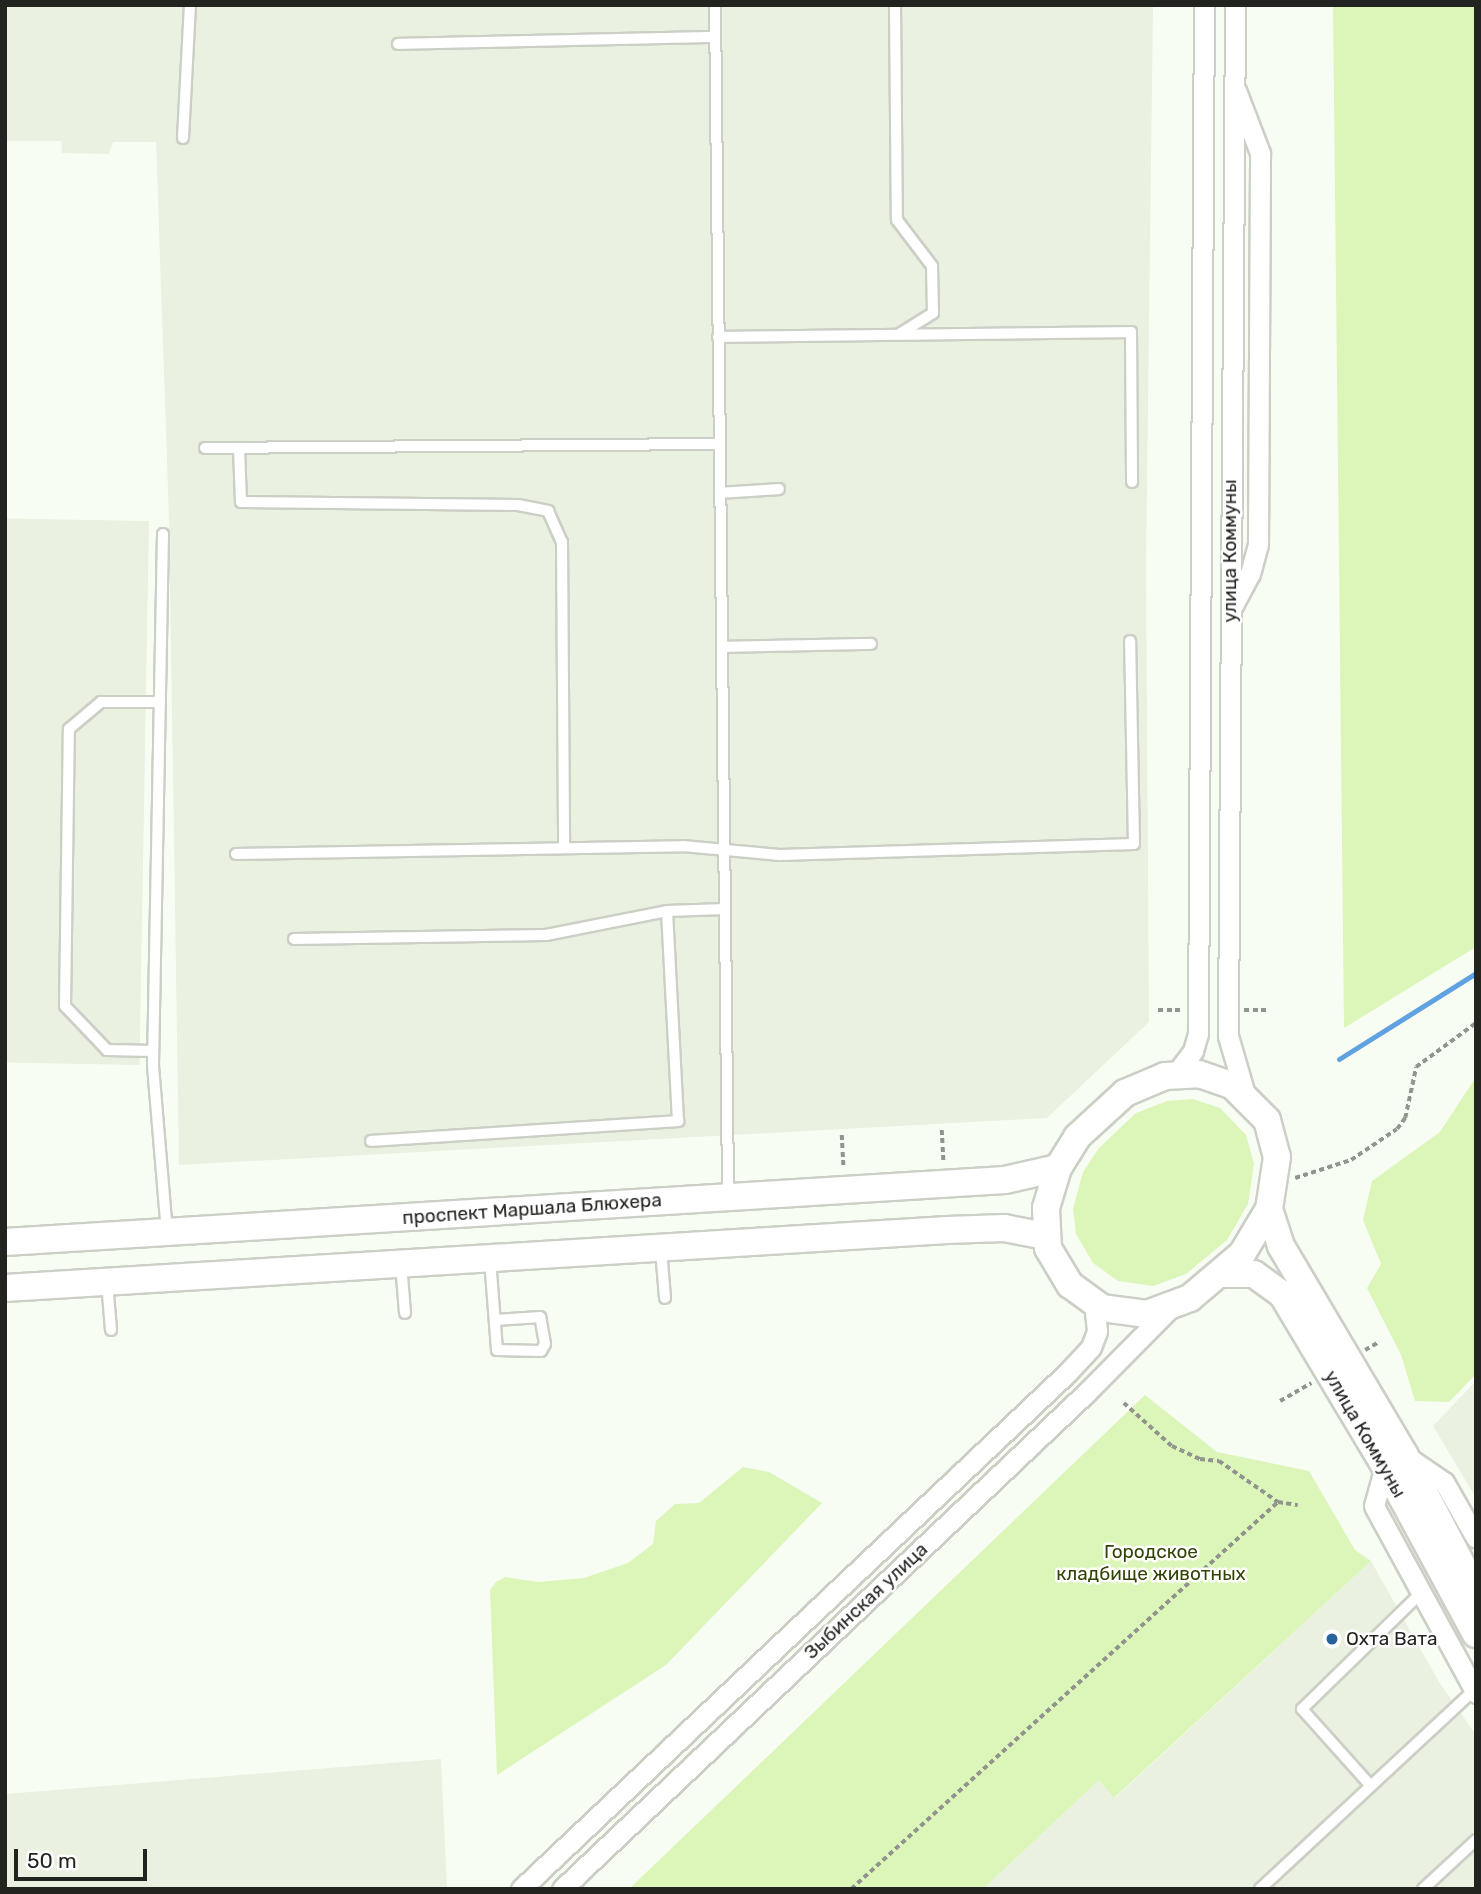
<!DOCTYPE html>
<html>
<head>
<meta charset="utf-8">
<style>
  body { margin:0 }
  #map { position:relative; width:1481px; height:1894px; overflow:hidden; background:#f8fdf3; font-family:Rubik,sans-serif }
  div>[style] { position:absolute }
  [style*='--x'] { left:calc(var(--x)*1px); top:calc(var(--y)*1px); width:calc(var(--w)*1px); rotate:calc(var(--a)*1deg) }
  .built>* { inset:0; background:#eaf1e0; transform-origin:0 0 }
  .green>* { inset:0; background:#dcf5b9 }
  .stream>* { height:5px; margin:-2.5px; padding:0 2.5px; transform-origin:2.5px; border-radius:2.5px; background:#60a1e1 }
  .path>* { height:3.5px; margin-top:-1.75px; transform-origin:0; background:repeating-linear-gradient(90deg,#91958d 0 5px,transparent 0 8.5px) }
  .roads { filter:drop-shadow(2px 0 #cbcfc6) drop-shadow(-2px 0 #cbcfc6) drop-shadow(0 2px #cbcfc6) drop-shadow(0 -2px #cbcfc6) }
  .lane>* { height:10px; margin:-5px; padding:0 5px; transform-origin:5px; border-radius:5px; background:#fff }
  .street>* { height:19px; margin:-9.5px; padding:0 9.5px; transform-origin:9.5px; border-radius:9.5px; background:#fff }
  .secondary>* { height:26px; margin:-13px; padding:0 13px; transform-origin:13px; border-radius:13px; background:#fff }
  .dots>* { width:19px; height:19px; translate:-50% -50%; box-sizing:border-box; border:4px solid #fff; border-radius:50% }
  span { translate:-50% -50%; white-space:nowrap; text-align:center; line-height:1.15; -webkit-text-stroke:5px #fff; paint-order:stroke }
  .street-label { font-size:19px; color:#222420 }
  .park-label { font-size:19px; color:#314404 }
  .poi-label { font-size:19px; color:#222420 }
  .left { translate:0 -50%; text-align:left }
  .frame { position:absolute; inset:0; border:7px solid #222420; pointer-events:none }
  .scale { position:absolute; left:14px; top:1849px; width:133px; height:32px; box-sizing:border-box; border:4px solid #222420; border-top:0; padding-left:9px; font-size:21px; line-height:24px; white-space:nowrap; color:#222420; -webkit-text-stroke:5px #fff; paint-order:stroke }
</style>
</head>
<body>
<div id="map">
  <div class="built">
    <div style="clip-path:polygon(5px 5px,1153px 5px,1146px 564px,1149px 1022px,1047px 1118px,179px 1165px,169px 519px,156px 142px,113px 142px,109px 154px,62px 153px,61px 141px,5px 141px)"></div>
    <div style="left:149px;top:521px;width:544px;height:144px;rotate:91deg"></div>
    <div style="clip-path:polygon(1476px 1381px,1476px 1498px,1433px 1426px)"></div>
    <div style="clip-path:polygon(1371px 1561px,1439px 1682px,1476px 1735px,1476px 1889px,983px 1889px,1099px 1780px,1115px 1798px)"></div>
    <div style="clip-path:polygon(441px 1759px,447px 1889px,5px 1889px,5px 1794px)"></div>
  </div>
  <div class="green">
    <div style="clip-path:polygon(1333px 5px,1476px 5px,1476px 947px,1344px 1028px)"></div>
    <div style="clip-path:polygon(1476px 1077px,1476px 1374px,1449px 1402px,1415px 1401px,1401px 1355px,1367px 1288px,1381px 1264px,1363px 1220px,1372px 1181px,1440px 1132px)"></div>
    <div style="clip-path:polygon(1193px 1099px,1220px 1108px,1246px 1135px,1254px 1164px,1248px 1204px,1227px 1240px,1186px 1274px,1153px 1286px,1118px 1281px,1093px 1263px,1076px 1234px,1073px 1209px,1083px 1172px,1099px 1148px,1136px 1113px,1167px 1101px)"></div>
    <div style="clip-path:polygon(1145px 1395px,1217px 1452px,1309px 1471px,1355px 1550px,1371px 1561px,1114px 1798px,1099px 1780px,983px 1889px,629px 1889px)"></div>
    <div style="clip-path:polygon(743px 1467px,769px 1472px,822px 1503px,666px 1665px,497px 1775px,490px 1590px,496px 1582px,505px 1577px,538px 1582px,584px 1578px,628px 1563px,653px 1544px,656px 1521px,675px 1504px,699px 1503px)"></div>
  </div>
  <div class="stream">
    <div style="--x:1339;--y:1059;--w:162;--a:-32.1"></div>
  </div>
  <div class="path">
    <div style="--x:1158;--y:1010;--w:22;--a:0"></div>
    <div style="--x:1244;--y:1010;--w:25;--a:0"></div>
    <div style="--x:942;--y:1130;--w:33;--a:87"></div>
    <div style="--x:842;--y:1135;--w:33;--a:87"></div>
    <div style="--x:1295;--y:1178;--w:59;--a:-17.8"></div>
    <div style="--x:1351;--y:1160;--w:55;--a:-34"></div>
    <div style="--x:1397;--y:1129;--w:14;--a:-54"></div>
    <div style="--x:1405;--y:1118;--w:52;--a:-77.8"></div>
    <div style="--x:1416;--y:1067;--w:74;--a:-36.3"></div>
    <div style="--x:1365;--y:1350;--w:14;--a:-30"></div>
    <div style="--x:1280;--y:1401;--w:36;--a:-30"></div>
    <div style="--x:1124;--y:1403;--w:64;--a:41.9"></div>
    <div style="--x:1172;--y:1446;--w:31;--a:25"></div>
    <div style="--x:1200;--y:1459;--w:19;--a:6"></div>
    <div style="--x:1219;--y:1461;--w:72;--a:34.8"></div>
    <div style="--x:851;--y:1889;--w:576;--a:-42.19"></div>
    <div style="--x:1278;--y:1502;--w:20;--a:9"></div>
  </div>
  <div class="roads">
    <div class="lane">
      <div style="--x:715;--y:5;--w:1190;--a:89.37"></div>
      <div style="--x:895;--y:5;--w:215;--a:89.5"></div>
      <div style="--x:897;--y:220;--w:58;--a:52.7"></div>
      <div style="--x:932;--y:266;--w:47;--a:88.8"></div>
      <div style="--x:933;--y:313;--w:40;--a:148"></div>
      <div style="--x:398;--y:44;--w:317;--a:-1.3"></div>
      <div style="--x:183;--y:138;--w:133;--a:-87"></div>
      <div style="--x:718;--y:337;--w:413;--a:-0.7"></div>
      <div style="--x:1131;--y:332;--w:150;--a:89.6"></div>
      <div style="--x:205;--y:448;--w:514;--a:-0.45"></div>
      <div style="--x:239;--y:448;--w:54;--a:87.9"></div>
      <div style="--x:241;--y:502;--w:277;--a:0.6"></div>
      <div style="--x:518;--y:505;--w:31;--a:11"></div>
      <div style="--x:548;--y:511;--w:34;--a:66"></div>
      <div style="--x:562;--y:542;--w:305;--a:89.6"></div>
      <div style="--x:720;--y:493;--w:59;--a:-3.9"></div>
      <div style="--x:163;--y:534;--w:532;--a:91.08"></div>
      <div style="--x:153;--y:1066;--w:166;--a:85.2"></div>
      <div style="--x:722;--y:647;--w:149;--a:-1.2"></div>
      <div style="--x:236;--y:854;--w:447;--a:-1"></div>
      <div style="--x:683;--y:846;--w:97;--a:5.3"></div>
      <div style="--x:780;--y:855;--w:354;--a:-1.8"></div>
      <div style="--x:1134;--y:844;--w:203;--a:-91.1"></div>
      <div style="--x:294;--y:939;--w:252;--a:-0.9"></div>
      <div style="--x:546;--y:935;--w:123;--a:-11.2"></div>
      <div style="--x:667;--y:911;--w:58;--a:-2"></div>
      <div style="--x:153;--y:1051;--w:46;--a:-178.8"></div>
      <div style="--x:107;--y:1050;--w:61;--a:-133.7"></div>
      <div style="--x:65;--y:1006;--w:277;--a:-89.2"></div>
      <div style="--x:69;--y:729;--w:42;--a:-40.2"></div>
      <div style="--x:101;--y:702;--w:59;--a:0"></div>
      <div style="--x:371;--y:1141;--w:308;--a:-3.7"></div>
      <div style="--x:678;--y:1121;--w:210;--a:-93"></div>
      <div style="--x:661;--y:1250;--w:48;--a:85.2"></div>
      <div style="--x:490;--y:1259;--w:91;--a:85.6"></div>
      <div style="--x:497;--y:1350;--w:44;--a:1.3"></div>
      <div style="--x:541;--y:1351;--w:8;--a:-60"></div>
      <div style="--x:545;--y:1344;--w:27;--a:-100"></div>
      <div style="--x:540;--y:1317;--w:45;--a:176.2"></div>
      <div style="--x:401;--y:1264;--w:49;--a:85.3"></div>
      <div style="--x:107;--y:1282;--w:48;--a:85.2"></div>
      <div style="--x:1370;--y:1785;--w:102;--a:-131.8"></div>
      <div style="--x:1302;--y:1709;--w:166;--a:-44.3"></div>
      <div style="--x:1260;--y:1889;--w:292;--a:-42.9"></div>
      <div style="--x:1423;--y:1889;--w:72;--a:-42.8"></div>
    </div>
    <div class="street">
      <div style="--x:1235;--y:5;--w:1031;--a:90.39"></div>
      <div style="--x:1228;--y:1036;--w:60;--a:73.7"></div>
      <div style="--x:1231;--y:609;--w:40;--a:-62"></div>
      <div style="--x:1250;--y:574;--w:30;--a:-75"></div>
      <div style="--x:1258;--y:545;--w:392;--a:-89.7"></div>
      <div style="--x:1260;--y:153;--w:67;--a:-110.9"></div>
      <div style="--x:1175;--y:1075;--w:30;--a:-53"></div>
      <div style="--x:1193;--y:1051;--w:18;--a:-74"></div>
      <div style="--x:1198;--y:1034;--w:1029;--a:-89.67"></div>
      <div style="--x:1406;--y:1456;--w:46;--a:34.4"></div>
      <div style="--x:1444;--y:1482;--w:64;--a:60.3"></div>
      <div style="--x:1385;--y:1466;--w:41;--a:105.4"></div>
      <div style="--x:1374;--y:1506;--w:213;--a:61.4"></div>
      <div style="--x:521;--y:1889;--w:751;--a:-43.38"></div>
      <div style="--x:1067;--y:1373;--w:35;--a:-47"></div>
      <div style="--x:1091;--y:1347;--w:17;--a:-69"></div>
      <div style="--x:1097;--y:1331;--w:28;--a:-96"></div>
      <div style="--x:562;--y:1889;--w:722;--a:-43.43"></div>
      <div style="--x:1086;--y:1393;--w:117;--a:-45.3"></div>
    </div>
    <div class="secondary">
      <div style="--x:1199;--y:1074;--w:36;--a:19"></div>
      <div style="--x:1233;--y:1086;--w:48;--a:45"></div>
      <div style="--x:1267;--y:1120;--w:38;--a:75"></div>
      <div style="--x:1277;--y:1157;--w:53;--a:98.7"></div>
      <div style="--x:1269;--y:1209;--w:52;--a:121"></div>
      <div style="--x:1242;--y:1254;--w:68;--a:139.8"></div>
      <div style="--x:1190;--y:1298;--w:46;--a:159.6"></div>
      <div style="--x:1147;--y:1314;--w:45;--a:-172.4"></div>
      <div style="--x:1102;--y:1308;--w:39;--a:-144"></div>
      <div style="--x:1070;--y:1285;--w:43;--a:-120.7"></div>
      <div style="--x:1048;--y:1248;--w:40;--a:-92.9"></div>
      <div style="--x:1046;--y:1208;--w:42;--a:-73.3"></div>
      <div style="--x:1058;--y:1168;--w:36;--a:-58"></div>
      <div style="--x:1077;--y:1137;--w:65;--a:-42.5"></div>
      <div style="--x:1125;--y:1093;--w:43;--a:-23"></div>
      <div style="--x:1165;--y:1076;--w:34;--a:-3"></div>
      <div style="--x:1269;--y:1209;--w:39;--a:72"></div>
      <div style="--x:1281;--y:1246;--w:242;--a:59.4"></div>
      <div style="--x:1404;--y:1454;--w:156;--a:62.4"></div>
      <div style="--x:5;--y:1242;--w:1002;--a:-3.55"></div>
      <div style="--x:1005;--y:1180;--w:54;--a:-12.8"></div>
      <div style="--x:1223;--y:1274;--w:31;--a:0"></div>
      <div style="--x:1254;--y:1274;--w:34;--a:36"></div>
      <div style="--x:1282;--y:1294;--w:200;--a:59.1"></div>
      <div style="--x:1385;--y:1466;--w:191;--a:61.6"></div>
      <div style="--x:5;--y:1288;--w:944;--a:-3.52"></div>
      <div style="--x:947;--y:1230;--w:57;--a:-2"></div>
      <div style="--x:1004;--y:1228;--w:42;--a:11"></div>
    </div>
  </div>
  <div class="dots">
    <div style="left:1332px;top:1639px;background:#28649b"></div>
  </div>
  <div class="street-label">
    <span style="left:1230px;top:551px;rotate:-90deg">улица Коммуны</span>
    <span style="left:532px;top:1209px;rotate:-4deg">проспект Маршала Блюхера</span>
    <span style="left:1365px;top:1434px;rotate:60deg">улица Коммуны</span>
    <span style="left:866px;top:1601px;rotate:-43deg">Зыбинская улица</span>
  </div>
  <div class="park-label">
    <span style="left:1151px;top:1563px">Городское<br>кладбище животных</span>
  </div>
  <div class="poi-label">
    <span class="left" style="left:1346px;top:1639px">Охта Вата</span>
  </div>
  <div class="frame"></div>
  <div class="scale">50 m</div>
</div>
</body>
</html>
